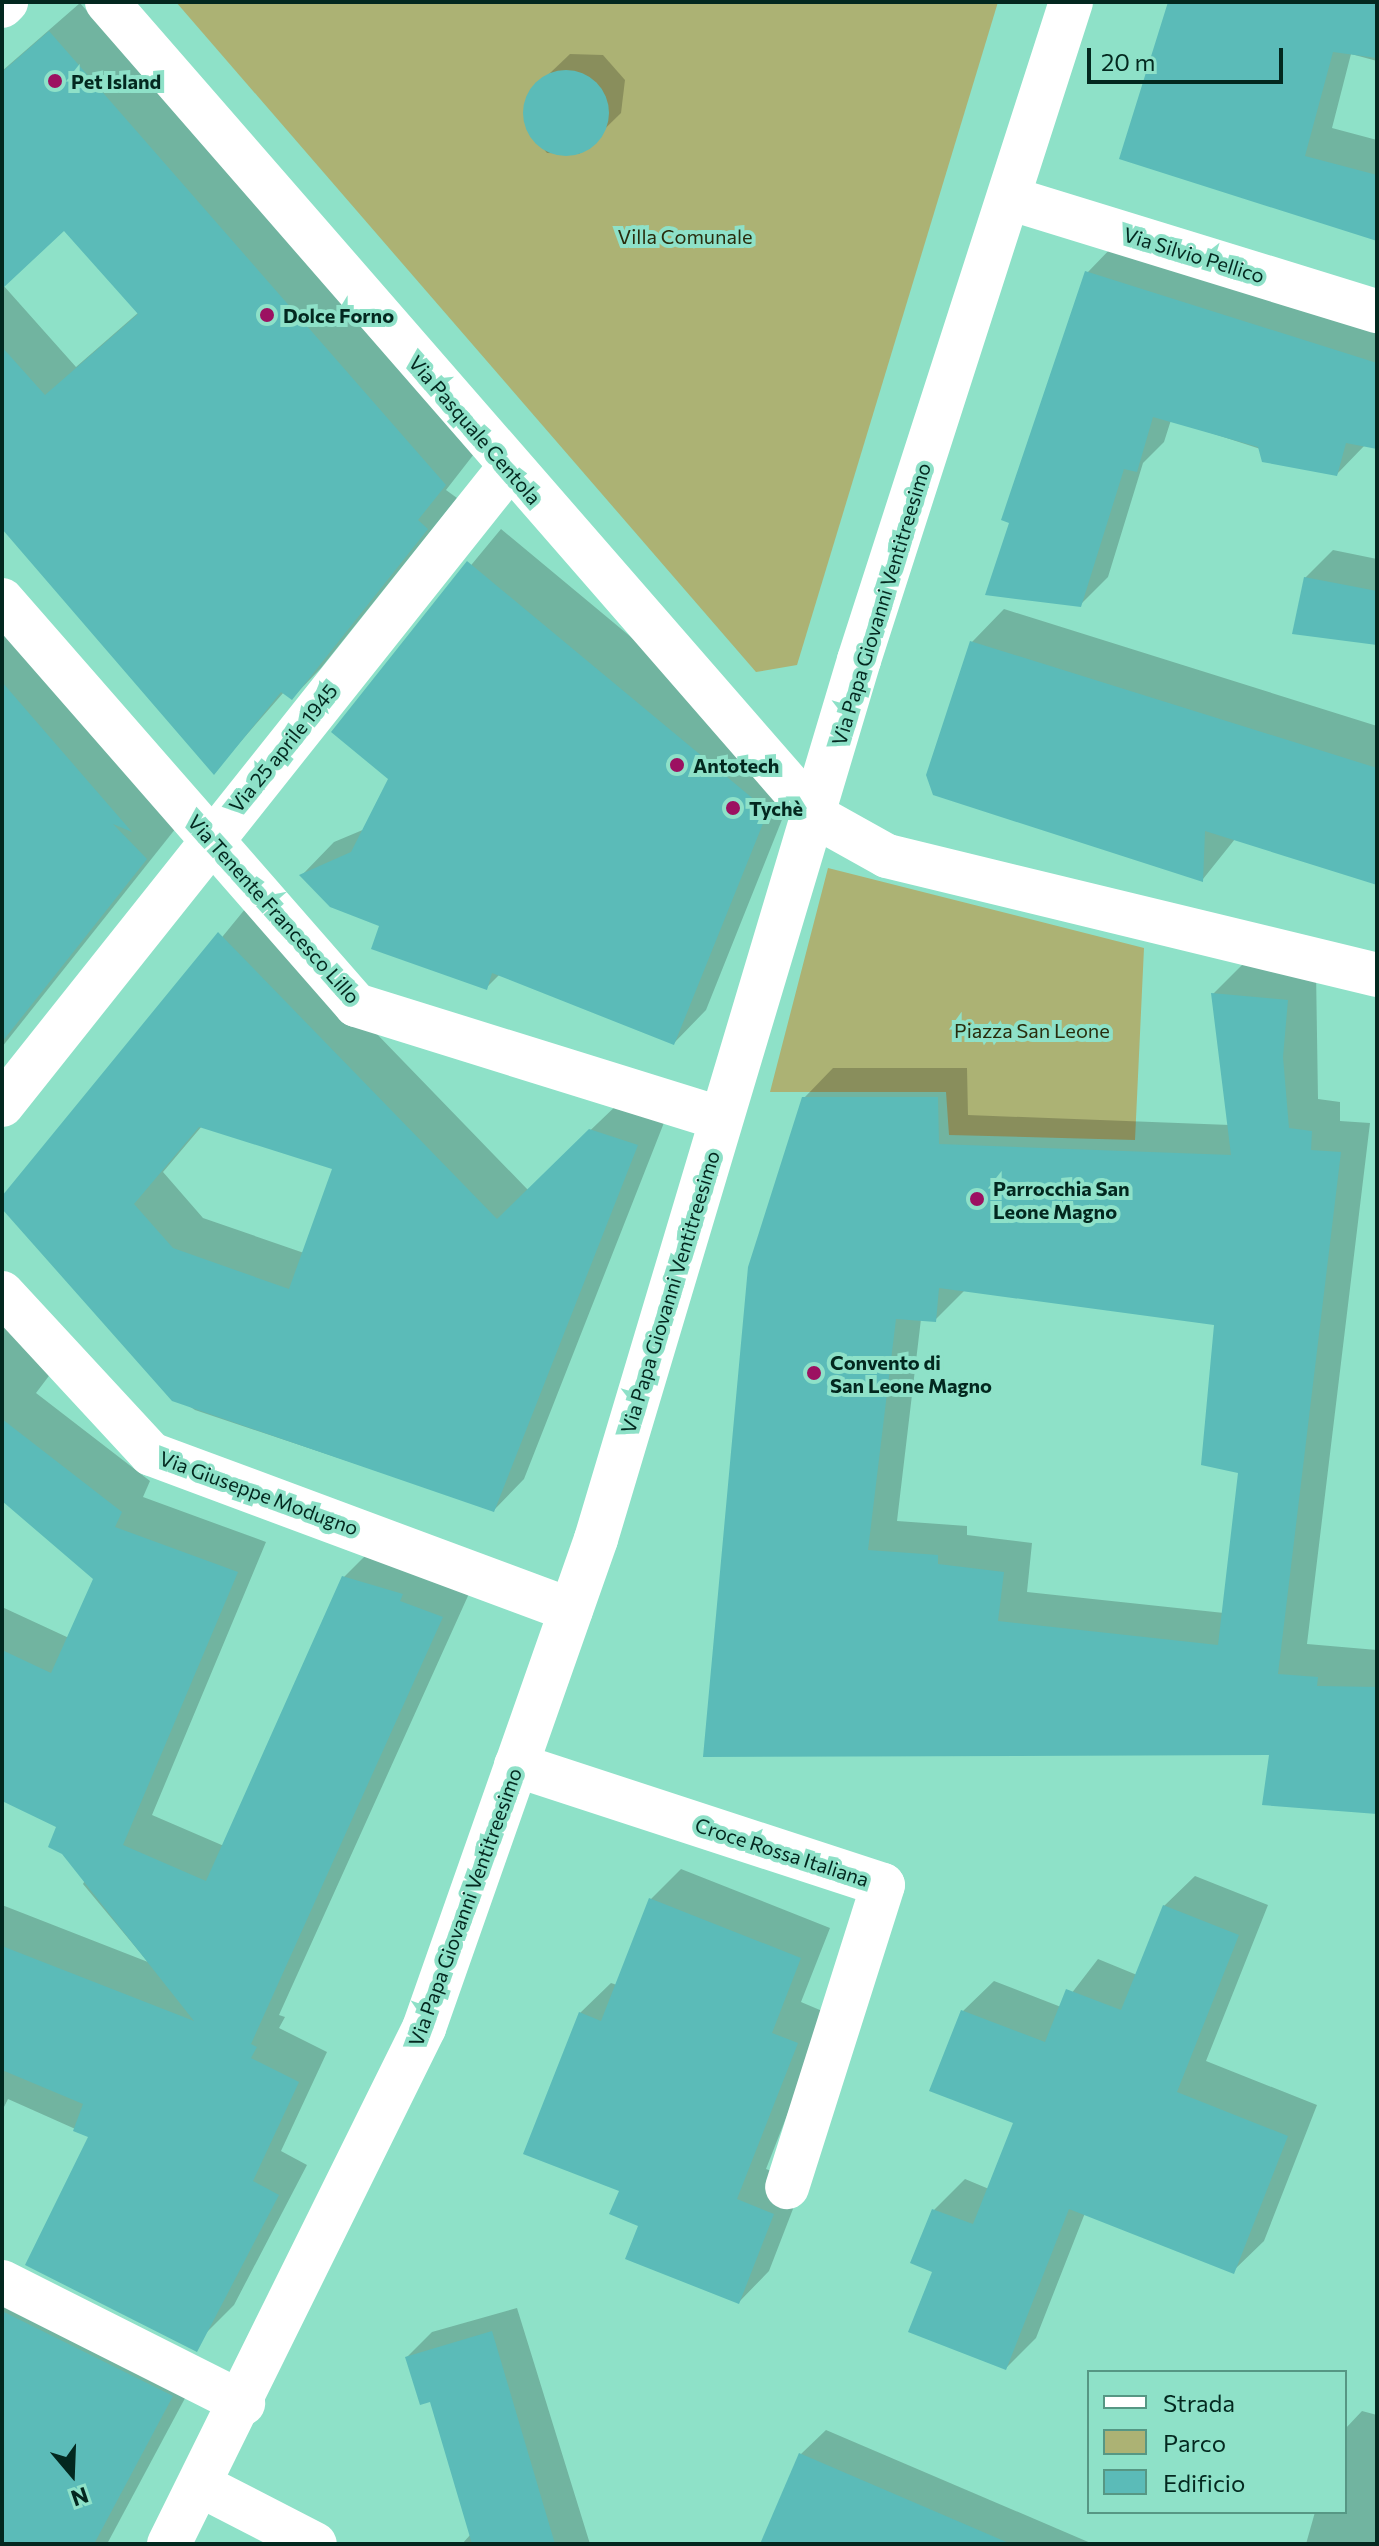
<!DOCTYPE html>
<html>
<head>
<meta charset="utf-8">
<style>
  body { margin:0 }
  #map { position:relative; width:1379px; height:2546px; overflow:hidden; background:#8ee1c8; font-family:Commissioner,sans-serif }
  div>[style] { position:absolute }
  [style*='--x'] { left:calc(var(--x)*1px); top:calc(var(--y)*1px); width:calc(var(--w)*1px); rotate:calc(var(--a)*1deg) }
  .green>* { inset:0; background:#acb274 }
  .shadow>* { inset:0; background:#0003 }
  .building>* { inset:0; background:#5bbbb8 }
  .round { border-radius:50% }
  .minor>* { height:44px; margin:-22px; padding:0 22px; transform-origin:22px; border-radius:22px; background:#fff }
  .dots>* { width:22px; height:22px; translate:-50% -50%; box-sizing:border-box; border:4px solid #8ee1c8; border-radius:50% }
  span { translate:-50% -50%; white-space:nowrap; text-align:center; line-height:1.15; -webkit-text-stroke:8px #8ee1c8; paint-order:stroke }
  .poi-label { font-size:20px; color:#03281f; font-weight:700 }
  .left { translate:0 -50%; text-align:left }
  .park-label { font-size:20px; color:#292c0d }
  .street-label { font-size:20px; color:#03281f }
  .frame { position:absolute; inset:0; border:4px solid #03281f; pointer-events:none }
  .legend { position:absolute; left:1087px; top:2370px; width:260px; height:144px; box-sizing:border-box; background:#8ee1c8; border:2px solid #569784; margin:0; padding:10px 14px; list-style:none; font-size:24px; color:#03281f }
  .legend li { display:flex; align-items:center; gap:16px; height:40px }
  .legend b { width:40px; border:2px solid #569784 }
  .north { position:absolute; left:32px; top:2434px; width:80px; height:80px; -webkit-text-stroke:6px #8ee1c8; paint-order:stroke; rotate:161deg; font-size:22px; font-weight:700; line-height:32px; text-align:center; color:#03281f }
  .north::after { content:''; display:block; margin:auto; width:28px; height:36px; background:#03281f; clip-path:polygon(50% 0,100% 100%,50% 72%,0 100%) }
  .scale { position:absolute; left:1087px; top:48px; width:196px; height:36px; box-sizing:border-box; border:4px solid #03281f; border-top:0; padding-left:10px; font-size:24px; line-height:28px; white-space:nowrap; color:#03281f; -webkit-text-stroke:6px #8ee1c8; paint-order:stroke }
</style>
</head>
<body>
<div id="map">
  <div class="green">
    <div style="clip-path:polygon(176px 2px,998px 2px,797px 665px,756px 672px)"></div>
    <div style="clip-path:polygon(828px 868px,1144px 948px,1135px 1140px,949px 1135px,946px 1092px,770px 1092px)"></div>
  </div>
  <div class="shadow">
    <div style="clip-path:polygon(1170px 2px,1377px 2px,1377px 61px,1351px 54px,1332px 128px,1377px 140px,1377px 240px)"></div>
    <div style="clip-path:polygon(evenodd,80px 3px,474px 454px,446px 490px,457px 498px,321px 668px,292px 698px,284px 692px,214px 772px,2px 527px,2px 71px,80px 3px,65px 228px,139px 312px,76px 367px,3px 285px,65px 228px)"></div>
    <div style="clip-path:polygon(570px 54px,603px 55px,625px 80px,621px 113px,579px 154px,547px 153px,526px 127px,528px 94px)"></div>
    <div style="clip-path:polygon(1114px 245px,1377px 327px,1377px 447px,1365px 445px,1337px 474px,1171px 420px,1164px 442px,1143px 463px,1108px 577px,1080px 605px,1087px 273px)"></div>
    <div style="clip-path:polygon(501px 529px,799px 777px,706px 1010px,674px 1043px,500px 974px,486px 988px,302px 875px,334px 842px,365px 829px,391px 778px,333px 732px)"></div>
    <div style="clip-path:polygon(1333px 550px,1377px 559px,1377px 644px,1305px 578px)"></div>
    <div style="clip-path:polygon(1004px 609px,1377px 726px,1377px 883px,1235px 839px,1203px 879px,972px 642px)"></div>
    <div style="clip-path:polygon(2px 615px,176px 828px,2px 1047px)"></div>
    <div style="clip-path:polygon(evenodd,250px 903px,528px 1190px,622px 1100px,667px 1115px,524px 1479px,494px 1510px,195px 1410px,162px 1388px,2px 1206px,250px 903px,202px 1126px,335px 1168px,304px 1253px,203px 1218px,163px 1172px,202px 1126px)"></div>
    <div style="clip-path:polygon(evenodd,1243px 964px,1316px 971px,1318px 1099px,1340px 1102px,1340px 1121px,1370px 1123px,1307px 1644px,1377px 1650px,1377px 1812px,1271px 1753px,705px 1755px,804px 1098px,833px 1068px,967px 1068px,968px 1115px,1230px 1125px,1213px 994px,1243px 964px,966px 1289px,1216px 1323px,1240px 1472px,1224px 1613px,1027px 1592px,1032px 1543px,967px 1535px,967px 1526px,897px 1521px,921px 1319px,935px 1320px,966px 1289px)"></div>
    <div style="clip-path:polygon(2px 1302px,61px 1360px,36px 1393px,150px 1481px,143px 1497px,266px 1542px,152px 1815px,224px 1846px,344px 1577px,374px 1547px,472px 1587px,279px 2015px,285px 2017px,279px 2028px,327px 2052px,281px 2151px,307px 2165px,234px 2305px,204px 2335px,91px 2136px,8px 2099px,2px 2111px,2px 1905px,148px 1962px,83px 1884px,101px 1851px,2px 1797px,2px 1607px,69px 1638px,95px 1578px,2px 1499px)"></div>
    <div style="clip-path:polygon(681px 1869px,830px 1928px,801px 2002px,827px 2013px,766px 2169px,803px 2183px,769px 2271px,739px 2302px,641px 2225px,621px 2190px,580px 2013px,611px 1983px,617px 1985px,651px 1899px)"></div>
    <div style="clip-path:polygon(1195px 1876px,1268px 1905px,1206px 2061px,1317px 2105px,1264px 2241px,1233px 2271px,1085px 2213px,1036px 2338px,1006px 2368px,935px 2271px,913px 2262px,934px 2210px,965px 2179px,989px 2189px,1015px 2122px,963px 2011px,994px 1981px,1061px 2007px,1098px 1959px,1137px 1975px,1164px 1906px)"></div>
    <div style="clip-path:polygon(2px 2292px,191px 2387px,107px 2544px,2px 2544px)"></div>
    <div style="clip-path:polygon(517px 2308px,590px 2544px,462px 2544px,471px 2534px,432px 2400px,407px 2357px,432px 2332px)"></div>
    <div style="clip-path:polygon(1362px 2411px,1377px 2415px,1377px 2544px,1306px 2544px,1315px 2512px,1345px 2512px,1345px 2429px)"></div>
    <div style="clip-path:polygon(826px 2430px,1093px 2544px,763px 2544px,801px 2454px)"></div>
  </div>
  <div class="building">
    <div style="clip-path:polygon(1168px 2px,1377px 2px,1377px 58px,1333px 52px,1305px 156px,1377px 175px,1377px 241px,1119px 159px)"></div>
    <div style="clip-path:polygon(49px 31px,446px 485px,418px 520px,428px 529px,292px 700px,281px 692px,214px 775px,2px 529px,2px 347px,45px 395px,138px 314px,64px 231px,2px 289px,2px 72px)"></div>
    <div class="round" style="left:523px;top:70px;width:86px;height:86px"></div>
    <div style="clip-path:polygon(1085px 271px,1377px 363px,1377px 449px,1346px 443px,1337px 476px,1262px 462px,1258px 447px,1153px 417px,1137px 472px,1124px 469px,1081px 607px,985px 595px,1009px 523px,1001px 520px)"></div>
    <div style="clip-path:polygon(467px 561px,768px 811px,674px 1045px,492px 973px,487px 990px,371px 949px,379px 926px,330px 907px,299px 875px,351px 852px,388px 779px,331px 732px)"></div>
    <div style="clip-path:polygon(1304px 577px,1377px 591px,1377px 645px,1292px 634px)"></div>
    <div style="clip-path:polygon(970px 641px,1377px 768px,1377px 885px,1205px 831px,1203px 882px,933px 795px,926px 775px)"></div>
    <div style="clip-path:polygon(2px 682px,132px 832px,113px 824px,147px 859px,2px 1042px)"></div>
    <div style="clip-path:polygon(evenodd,218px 932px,497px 1219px,589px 1129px,638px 1145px,494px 1512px,172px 1401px,2px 1209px,2px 1196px,218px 932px,199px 1127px,332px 1169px,289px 1289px,173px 1248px,134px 1204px,199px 1127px)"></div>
    <div style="clip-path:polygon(evenodd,1211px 993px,1288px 1000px,1283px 1057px,1289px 1128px,1312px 1131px,1311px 1150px,1341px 1152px,1278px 1674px,1318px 1677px,1317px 1686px,1377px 1687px,1377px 1814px,1262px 1805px,1269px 1755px,703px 1757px,748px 1267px,802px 1097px,938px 1097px,939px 1144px,1231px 1155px,1211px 993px,939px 1288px,1214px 1325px,1201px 1465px,1238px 1473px,1218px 1645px,998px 1621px,1004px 1572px,938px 1564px,938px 1555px,868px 1550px,896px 1319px,936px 1322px,939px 1288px)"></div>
    <div style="clip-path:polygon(2px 1419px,122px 1512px,115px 1527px,238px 1572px,123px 1845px,206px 1881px,342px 1576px,403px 1594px,400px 1601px,443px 1617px,251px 2044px,257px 2047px,251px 2058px,299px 2082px,253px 2181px,279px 2195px,197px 2352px,25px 2265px,88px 2137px,73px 2131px,83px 2104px,2px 2070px,2px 1946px,194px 2021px,62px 1854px,48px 1847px,56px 1827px,2px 1801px,2px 1650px,51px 1673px,93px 1579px,2px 1501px)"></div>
    <div style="clip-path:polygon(649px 1898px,801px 1958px,772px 2033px,798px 2043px,737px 2199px,774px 2214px,739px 2304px,625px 2259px,638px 2226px,609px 2214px,619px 2191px,523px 2154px,579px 2012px,601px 2021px)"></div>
    <div style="clip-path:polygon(1163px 1905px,1239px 1935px,1177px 2092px,1288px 2136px,1234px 2274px,1069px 2209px,1006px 2370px,908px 2332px,932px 2272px,910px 2263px,932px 2209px,973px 2224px,1013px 2123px,929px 2091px,961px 2010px,1045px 2042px,1066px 1989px,1121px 2010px)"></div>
    <div style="clip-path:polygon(2px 2311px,173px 2396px,94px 2544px,2px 2544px)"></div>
    <div style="clip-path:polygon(492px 2331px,555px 2544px,472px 2544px,430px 2402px,420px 2405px,405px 2357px)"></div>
    <div style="clip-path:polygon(799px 2453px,1011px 2544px,760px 2544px)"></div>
  </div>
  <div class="minor">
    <div style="--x:107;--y:2;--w:1081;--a:48.94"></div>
    <div style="--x:817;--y:817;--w:80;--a:29.1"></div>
    <div style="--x:887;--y:856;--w:504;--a:13.65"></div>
    <div style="--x:2;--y:6;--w:6;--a:-45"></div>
    <div style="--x:1012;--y:199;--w:382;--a:17.1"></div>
    <div style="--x:2;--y:600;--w:538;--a:48.84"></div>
    <div style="--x:356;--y:1005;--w:382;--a:17.3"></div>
    <div style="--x:2;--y:1105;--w:813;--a:-51.49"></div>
    <div style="--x:2;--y:1293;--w:219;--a:47.2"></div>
    <div style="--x:151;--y:1454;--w:448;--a:20.4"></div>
    <div style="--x:516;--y:1765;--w:386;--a:18.1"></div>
    <div style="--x:883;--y:1885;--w:317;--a:107.6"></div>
    <div style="--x:2;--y:2282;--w:270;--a:26.7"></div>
    <div style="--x:200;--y:2485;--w:129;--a:27.2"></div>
    <div style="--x:169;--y:2544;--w:576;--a:-63.7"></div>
    <div style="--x:424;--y:2028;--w:518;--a:-70.62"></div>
    <div style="--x:596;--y:1539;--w:918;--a:-73.34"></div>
    <div style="--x:859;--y:660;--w:691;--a:-72.14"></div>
  </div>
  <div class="dots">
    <div style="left:55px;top:81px;background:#9c1161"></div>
    <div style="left:267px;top:315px;background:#9c1161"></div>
    <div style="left:677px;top:765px;background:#9c1161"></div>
    <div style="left:733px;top:808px;background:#9c1161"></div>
    <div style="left:977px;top:1199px;background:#9c1161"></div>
    <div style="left:814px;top:1373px;background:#9c1161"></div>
  </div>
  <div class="poi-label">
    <span class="left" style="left:71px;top:81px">Pet Island</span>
    <span class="left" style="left:283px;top:315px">Dolce Forno</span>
    <span class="left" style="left:693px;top:765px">Antotech</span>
    <span class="left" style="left:749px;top:808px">Tychè</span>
    <span class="left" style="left:993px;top:1200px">Parrocchia San<br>Leone Magno</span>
    <span class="left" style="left:830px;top:1374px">Convento di<br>San Leone Magno</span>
  </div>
  <div class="park-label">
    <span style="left:685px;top:236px">Villa Comunale</span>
    <span style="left:1032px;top:1030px">Piazza San Leone</span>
  </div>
  <div class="street-label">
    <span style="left:1194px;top:255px;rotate:17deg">Via Silvio Pellico</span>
    <span style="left:475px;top:430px;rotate:49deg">Via Pasquale Centola</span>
    <span style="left:881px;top:604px;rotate:-73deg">Via Papa Giovanni Ventitreesimo</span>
    <span style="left:283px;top:748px;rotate:-51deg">Via 25 aprile 1945</span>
    <span style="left:274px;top:909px;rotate:48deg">Via Tenente Francesco Lillo</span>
    <span style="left:670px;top:1292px;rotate:-73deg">Via Papa Giovanni Ventitreesimo</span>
    <span style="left:259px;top:1493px;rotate:20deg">Via Giuseppe Modugno</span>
    <span style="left:782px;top:1852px;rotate:18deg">Croce Rossa Italiana</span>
    <span style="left:465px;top:1907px;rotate:-70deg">Via Papa Giovanni Ventitreesimo</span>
  </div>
  <div class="frame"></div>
  <ul class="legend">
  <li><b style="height:10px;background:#fff"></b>Strada</li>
  <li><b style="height:22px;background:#acb274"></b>Parco</li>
  <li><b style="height:22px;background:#5bbbb8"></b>Edificio</li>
  </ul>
  <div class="north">N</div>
  <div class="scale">20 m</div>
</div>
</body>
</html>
